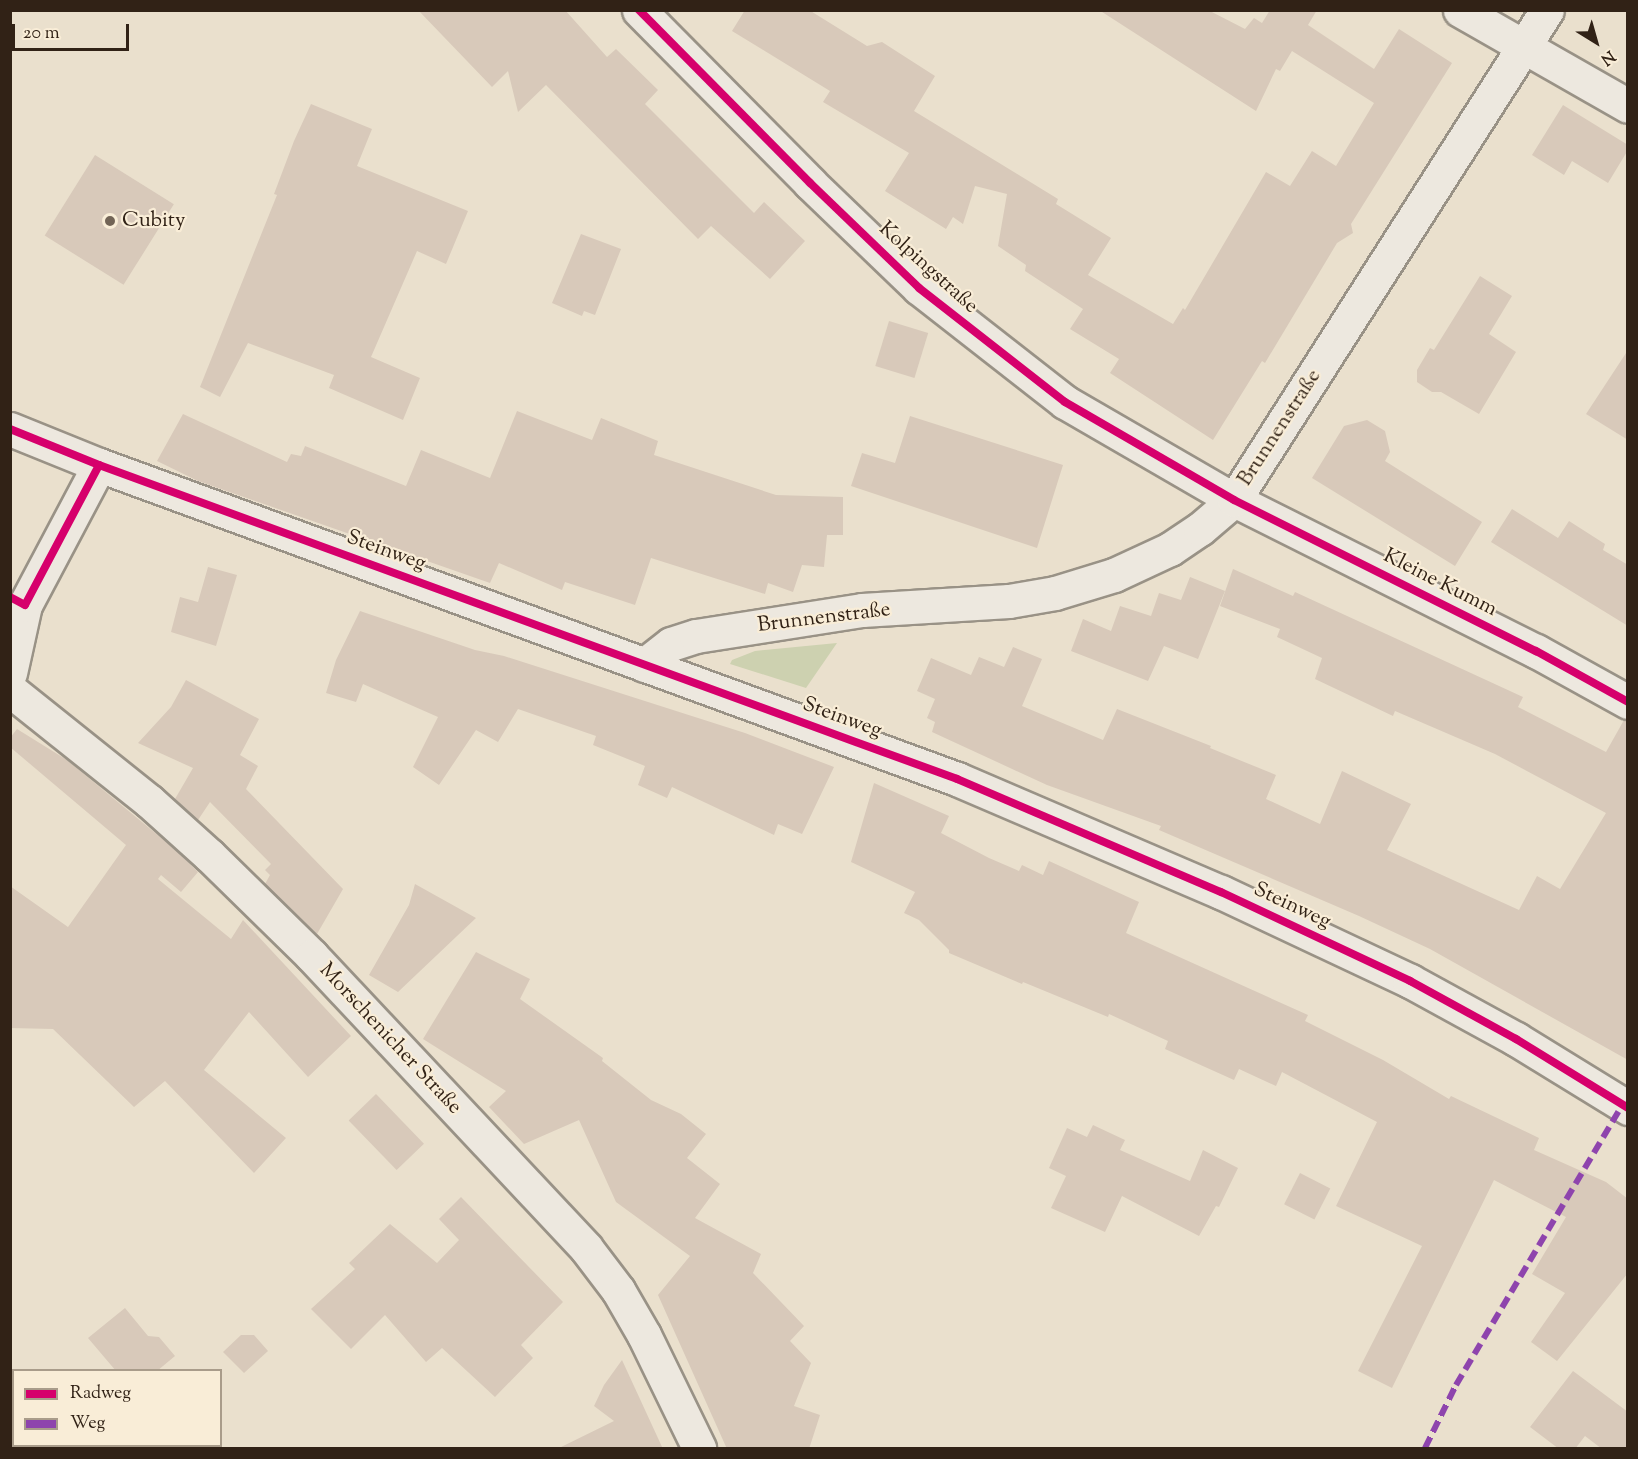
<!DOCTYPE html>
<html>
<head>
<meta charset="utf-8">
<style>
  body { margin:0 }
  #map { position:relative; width:1638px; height:1459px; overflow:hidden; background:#eae0cd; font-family:"Sorts Mill Goudy",serif }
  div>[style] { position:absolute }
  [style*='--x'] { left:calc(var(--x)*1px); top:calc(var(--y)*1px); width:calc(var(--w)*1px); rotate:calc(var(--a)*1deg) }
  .green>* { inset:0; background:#cdd1b0 }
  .building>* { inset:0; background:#d8c9ba; transform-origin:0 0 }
  .roads { filter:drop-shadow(2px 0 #999286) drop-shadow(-2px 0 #999286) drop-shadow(0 2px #999286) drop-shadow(0 -2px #999286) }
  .street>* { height:33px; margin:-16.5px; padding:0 16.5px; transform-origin:16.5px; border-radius:16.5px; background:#ede8df }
  .secondary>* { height:33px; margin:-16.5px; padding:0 16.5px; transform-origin:16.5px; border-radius:16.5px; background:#ede8df }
  .quiet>* { height:6px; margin-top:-3px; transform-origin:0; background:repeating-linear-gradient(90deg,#8e44ad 0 12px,transparent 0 18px) }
  .cycleway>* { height:8px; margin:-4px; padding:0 4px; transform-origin:4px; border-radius:4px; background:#d6006c }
  .dots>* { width:16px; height:16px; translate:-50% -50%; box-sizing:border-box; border:3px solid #f9edd7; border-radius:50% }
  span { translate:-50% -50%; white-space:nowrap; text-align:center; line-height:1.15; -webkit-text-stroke:4.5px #f9edd7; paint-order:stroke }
  .poi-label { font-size:21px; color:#312216 }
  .left { translate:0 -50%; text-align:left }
  .street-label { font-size:21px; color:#312216 }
  .frame { position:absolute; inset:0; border:12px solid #312216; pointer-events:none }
  .legend { position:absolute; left:12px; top:1369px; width:210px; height:78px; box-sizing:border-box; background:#f9edd7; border:2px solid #a99c8a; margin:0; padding:8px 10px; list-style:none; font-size:18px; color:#312216 }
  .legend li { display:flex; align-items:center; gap:12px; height:30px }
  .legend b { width:30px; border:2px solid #a99c8a }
  .north { position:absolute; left:1566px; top:12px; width:60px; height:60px; -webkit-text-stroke:4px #f9edd7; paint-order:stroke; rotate:143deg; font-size:16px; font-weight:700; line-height:24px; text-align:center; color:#312216 }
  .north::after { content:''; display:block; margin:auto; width:21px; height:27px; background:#312216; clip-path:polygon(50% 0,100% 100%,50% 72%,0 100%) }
  .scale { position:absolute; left:12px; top:24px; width:117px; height:27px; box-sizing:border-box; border:3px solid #312216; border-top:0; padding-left:8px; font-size:18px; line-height:21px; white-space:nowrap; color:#312216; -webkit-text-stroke:4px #f9edd7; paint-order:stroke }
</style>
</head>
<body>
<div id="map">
  <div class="green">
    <div style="clip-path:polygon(837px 643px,806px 688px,730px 664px,732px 660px,755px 651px)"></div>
  </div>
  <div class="building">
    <div style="clip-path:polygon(418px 10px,565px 10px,607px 57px,616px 49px,658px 90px,645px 104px,754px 213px,764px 202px,805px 241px,770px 279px,711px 226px,698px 239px,546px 85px,518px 112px,508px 71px,492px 87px)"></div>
    <div style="clip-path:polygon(745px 10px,809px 10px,867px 46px,882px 42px,935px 76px,914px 111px,1058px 199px,1056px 204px,1111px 238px,1088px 275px,1173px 324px,1183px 308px,1185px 310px,1266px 172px,1290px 186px,1312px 151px,1336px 166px,1374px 103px,1292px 51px,1280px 71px,1276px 69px,1256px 111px,1099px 10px,1208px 10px,1245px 29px,1254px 18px,1262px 23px,1270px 10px,1317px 10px,1308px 25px,1374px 69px,1399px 29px,1452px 63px,1351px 224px,1353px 233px,1337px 243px,1265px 363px,1262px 361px,1213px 440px,1110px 373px,1119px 359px,1070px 329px,1083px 309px,1025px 271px,1026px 265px,998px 246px,1007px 194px,975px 186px,963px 224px,953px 217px,946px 229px,885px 191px,909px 153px,823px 102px,830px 91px,732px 31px)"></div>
    <div style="clip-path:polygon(311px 104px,372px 129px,357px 166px,468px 211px,446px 264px,417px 251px,371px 357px,420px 378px,403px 420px,329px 388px,334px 375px,248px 343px,220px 397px,200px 387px,277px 195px,274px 194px,294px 141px)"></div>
    <div style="clip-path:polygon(1563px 105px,1628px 145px,1628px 150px,1608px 183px,1572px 161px,1564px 175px,1532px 155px)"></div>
    <div style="left:95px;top:155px;width:93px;height:95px;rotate:32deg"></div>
    <div style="clip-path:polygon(581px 234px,621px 249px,595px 315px,584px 311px,582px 316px,552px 303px)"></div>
    <div style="clip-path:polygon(1480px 276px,1512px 296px,1489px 334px,1516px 352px,1479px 414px,1441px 392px,1432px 392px,1417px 382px,1417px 370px,1430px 348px,1434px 350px)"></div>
    <div style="left:889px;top:321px;width:41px;height:47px;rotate:17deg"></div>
    <div style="clip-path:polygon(1628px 350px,1628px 440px,1586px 414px)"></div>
    <div style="clip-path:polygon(517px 411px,592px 440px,601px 418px,658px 441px,654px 455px,776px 495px,843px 497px,843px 535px,827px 535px,824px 567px,802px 565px,793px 592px,768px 583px,765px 594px,651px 558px,635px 605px,565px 582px,562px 590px,499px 563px,490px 583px,198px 481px,157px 461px,183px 414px,287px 462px,291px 454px,301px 456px,305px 446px,406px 486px,421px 450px,490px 478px)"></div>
    <div style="clip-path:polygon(910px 416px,1063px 465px,1037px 548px,851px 486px,862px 453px,895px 463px)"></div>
    <div style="clip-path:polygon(1367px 420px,1385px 431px,1390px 452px,1385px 461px,1482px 522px,1455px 566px,1312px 478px,1344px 426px)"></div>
    <div style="clip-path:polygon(1512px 509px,1558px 538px,1569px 521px,1605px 544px,1603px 550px,1628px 565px,1628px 626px,1491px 542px)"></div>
    <div style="clip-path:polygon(208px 567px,237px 575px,216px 646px,171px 632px,180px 597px,198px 602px)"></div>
    <div style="clip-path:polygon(1233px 569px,1293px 596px,1295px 592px,1523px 697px,1518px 707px,1606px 752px,1624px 720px,1628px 721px,1628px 1060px,1430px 949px,1359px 916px,1159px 830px,1161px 826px,1047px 785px,932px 732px,935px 722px,927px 718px,935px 699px,917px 691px,931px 658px,971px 675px,979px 657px,1004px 667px,1013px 647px,1042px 659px,1022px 706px,1103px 740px,1117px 709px,1211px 746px,1210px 748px,1276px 775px,1266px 799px,1320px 824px,1342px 771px,1411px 804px,1387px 850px,1519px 910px,1537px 876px,1560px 889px,1606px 813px,1495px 754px,1395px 711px,1393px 716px,1315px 679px,1322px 658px,1277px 637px,1280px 629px,1220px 606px)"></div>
    <div style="clip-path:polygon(1190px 577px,1225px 591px,1198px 659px,1164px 646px,1148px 681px,1071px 651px,1083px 619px,1111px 631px,1120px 606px,1151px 616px,1159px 593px,1181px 600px)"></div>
    <div style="clip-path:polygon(360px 611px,475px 650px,504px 656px,745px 733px,834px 767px,802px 834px,778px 824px,774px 835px,672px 787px,667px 798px,638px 785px,645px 766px,593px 745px,596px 736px,518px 709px,498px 742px,476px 730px,439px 785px,413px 767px,438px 717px,363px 684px,356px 702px,326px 693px,336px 660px)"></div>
    <div style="clip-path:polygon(186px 680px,259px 719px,240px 755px,258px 766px,246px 789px,343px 889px,317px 934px,265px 884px,270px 875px,265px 870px,271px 864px,210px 802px,198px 820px,175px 799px,193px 768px,138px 743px,171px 707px)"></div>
    <div style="clip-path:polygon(17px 729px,67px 760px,177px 851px,198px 872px,181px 892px,161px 875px,158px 879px,231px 939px,243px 920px,351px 1036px,308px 1077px,249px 1012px,204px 1070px,286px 1138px,254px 1173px,165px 1081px,134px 1107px,53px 1029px,10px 1028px,10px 886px,68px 927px,126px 845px,10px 747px,10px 738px)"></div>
    <div style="clip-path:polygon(874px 783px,949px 816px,941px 833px,989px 858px,1019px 871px,1022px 865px,1043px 875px,1049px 861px,1139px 902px,1126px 933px,1308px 1015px,1305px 1021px,1383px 1060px,1449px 1099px,1451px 1096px,1539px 1138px,1534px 1150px,1606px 1182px,1628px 1199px,1628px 1273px,1557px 1361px,1531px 1342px,1565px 1293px,1532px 1274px,1566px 1217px,1494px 1180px,1392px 1388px,1358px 1371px,1422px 1246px,1336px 1206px,1377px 1122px,1282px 1072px,1276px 1086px,1239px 1069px,1234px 1080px,1165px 1049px,1168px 1041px,1109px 1014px,1108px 1017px,1023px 982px,1022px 984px,949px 953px,949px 950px,919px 920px,904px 913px,915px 892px,851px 862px)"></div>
    <div style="clip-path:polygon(415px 884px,476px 918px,398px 992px,369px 975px,409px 905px)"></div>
    <div style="clip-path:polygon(476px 952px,530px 979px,520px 999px,603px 1058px,602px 1061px,651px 1100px,681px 1114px,706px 1134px,687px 1158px,720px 1184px,695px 1218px,761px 1254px,753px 1273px,804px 1326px,790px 1341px,811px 1363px,794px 1406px,820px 1415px,809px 1449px,727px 1449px,658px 1295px,690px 1256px,616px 1202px,579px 1120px,524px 1144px,489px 1107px,506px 1091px,423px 1039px)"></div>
    <div style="left:376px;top:1094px;width:69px;height:38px;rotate:46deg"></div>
    <div style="clip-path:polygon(1093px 1125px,1125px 1140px,1120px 1150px,1190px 1181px,1203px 1150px,1238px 1168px,1219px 1207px,1216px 1206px,1199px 1236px,1122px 1196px,1105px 1232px,1051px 1208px,1066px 1176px,1049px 1168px,1067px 1128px,1087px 1137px)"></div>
    <div style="left:1300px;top:1173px;width:34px;height:35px;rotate:27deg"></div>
    <div style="clip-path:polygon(461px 1197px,563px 1302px,521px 1345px,533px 1358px,495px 1397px,442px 1348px,426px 1362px,385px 1315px,351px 1349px,311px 1309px,355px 1269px,349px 1263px,390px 1224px,437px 1263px,459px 1240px,439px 1219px)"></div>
    <div style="clip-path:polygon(125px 1308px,148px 1336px,159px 1337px,175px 1356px,157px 1371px,116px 1371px,88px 1338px)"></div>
    <div style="clip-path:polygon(241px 1335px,254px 1335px,268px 1351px,244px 1373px,223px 1352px)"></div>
    <div style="clip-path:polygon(622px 1360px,663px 1449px,557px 1449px,614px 1421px,594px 1406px,604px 1385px)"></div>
    <div style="clip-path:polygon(1573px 1371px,1628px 1412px,1628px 1449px,1602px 1449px,1585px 1436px,1575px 1449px,1559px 1449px,1530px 1427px)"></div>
  </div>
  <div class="roads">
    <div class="street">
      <div style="--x:639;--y:10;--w:243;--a:45.3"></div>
      <div style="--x:810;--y:183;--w:151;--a:43.9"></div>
      <div style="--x:919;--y:288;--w:185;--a:38"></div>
      <div style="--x:1065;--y:402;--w:195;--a:30.1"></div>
      <div style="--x:1234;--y:500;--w:338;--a:26.6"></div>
      <div style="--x:1536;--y:651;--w:105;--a:29"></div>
      <div style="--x:1460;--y:10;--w:193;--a:29.7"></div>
      <div style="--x:644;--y:665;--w:34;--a:-38"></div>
      <div style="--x:671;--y:644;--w:26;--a:-18"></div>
      <div style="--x:696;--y:636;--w:168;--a:-8.9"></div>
      <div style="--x:862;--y:610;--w:147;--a:-3.5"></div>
      <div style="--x:1009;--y:601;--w:47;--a:-9.9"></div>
      <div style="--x:1055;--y:593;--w:62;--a:-17"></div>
      <div style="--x:1114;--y:575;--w:62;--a:-24.9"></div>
      <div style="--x:1170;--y:549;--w:36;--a:-34"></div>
      <div style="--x:1200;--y:529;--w:45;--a:-40.5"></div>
      <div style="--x:1234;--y:500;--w:581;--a:-57.43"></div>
      <div style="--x:10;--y:673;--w:70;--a:-77.6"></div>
      <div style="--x:25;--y:605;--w:158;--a:-62.1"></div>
      <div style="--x:10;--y:690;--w:178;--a:38.6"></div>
      <div style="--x:149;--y:801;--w:81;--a:42"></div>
      <div style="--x:209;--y:855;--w:144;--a:44.4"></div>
      <div style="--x:312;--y:956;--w:400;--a:46.8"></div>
      <div style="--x:586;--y:1248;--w:53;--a:52.7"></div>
      <div style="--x:618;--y:1290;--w:52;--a:60"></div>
      <div style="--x:644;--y:1335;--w:126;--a:64"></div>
    </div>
    <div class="secondary">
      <div style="--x:10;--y:429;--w:96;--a:22"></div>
      <div style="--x:99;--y:465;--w:914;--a:20.1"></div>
      <div style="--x:957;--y:779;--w:287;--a:23.2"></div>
      <div style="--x:1221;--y:892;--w:209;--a:25.2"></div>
      <div style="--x:1410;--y:981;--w:121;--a:28.7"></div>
      <div style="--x:1516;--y:1039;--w:132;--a:31.6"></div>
    </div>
  </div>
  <div class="quiet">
    <div style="--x:1425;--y:1448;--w:70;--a:-63.8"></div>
    <div style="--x:1456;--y:1385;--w:326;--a:-59.3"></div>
  </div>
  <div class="cycleway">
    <div style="--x:639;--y:10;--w:243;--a:45.3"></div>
    <div style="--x:810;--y:183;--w:151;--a:43.9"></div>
    <div style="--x:919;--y:288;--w:185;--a:38"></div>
    <div style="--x:1065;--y:402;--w:195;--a:30.1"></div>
    <div style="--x:1234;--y:500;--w:338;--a:26.6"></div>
    <div style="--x:1536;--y:651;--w:105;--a:29"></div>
    <div style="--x:10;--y:429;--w:96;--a:22"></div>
    <div style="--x:99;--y:465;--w:914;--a:20.1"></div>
    <div style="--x:957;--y:779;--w:287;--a:23.2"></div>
    <div style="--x:1221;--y:892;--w:209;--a:25.2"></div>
    <div style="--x:1410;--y:981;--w:121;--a:28.7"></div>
    <div style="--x:1516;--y:1039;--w:132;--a:31.6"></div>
    <div style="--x:10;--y:597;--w:17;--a:28"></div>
    <div style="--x:25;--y:605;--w:158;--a:-62.1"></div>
  </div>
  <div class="dots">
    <div style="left:110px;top:221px;background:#726456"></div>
  </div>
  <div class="poi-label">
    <span class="left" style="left:122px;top:221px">Cubity</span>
  </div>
  <div class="street-label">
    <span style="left:928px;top:268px;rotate:42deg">Kolpingstraße</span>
    <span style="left:1280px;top:428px;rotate:-57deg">Brunnenstraße</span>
    <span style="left:386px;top:551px;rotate:20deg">Steinweg</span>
    <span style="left:1440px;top:583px;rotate:27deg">Kleine Kumm</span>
    <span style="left:824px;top:618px;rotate:-7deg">Brunnenstraße</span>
    <span style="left:842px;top:718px;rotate:20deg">Steinweg</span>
    <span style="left:1292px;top:906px;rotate:25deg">Steinweg</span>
    <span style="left:390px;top:1039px;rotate:47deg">Morschenicher Straße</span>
  </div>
  <div class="frame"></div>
  <ul class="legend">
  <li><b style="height:8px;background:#d6006c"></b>Radweg</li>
  <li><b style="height:8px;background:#8e44ad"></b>Weg</li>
  </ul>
  <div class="north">N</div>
  <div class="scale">20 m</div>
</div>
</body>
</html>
